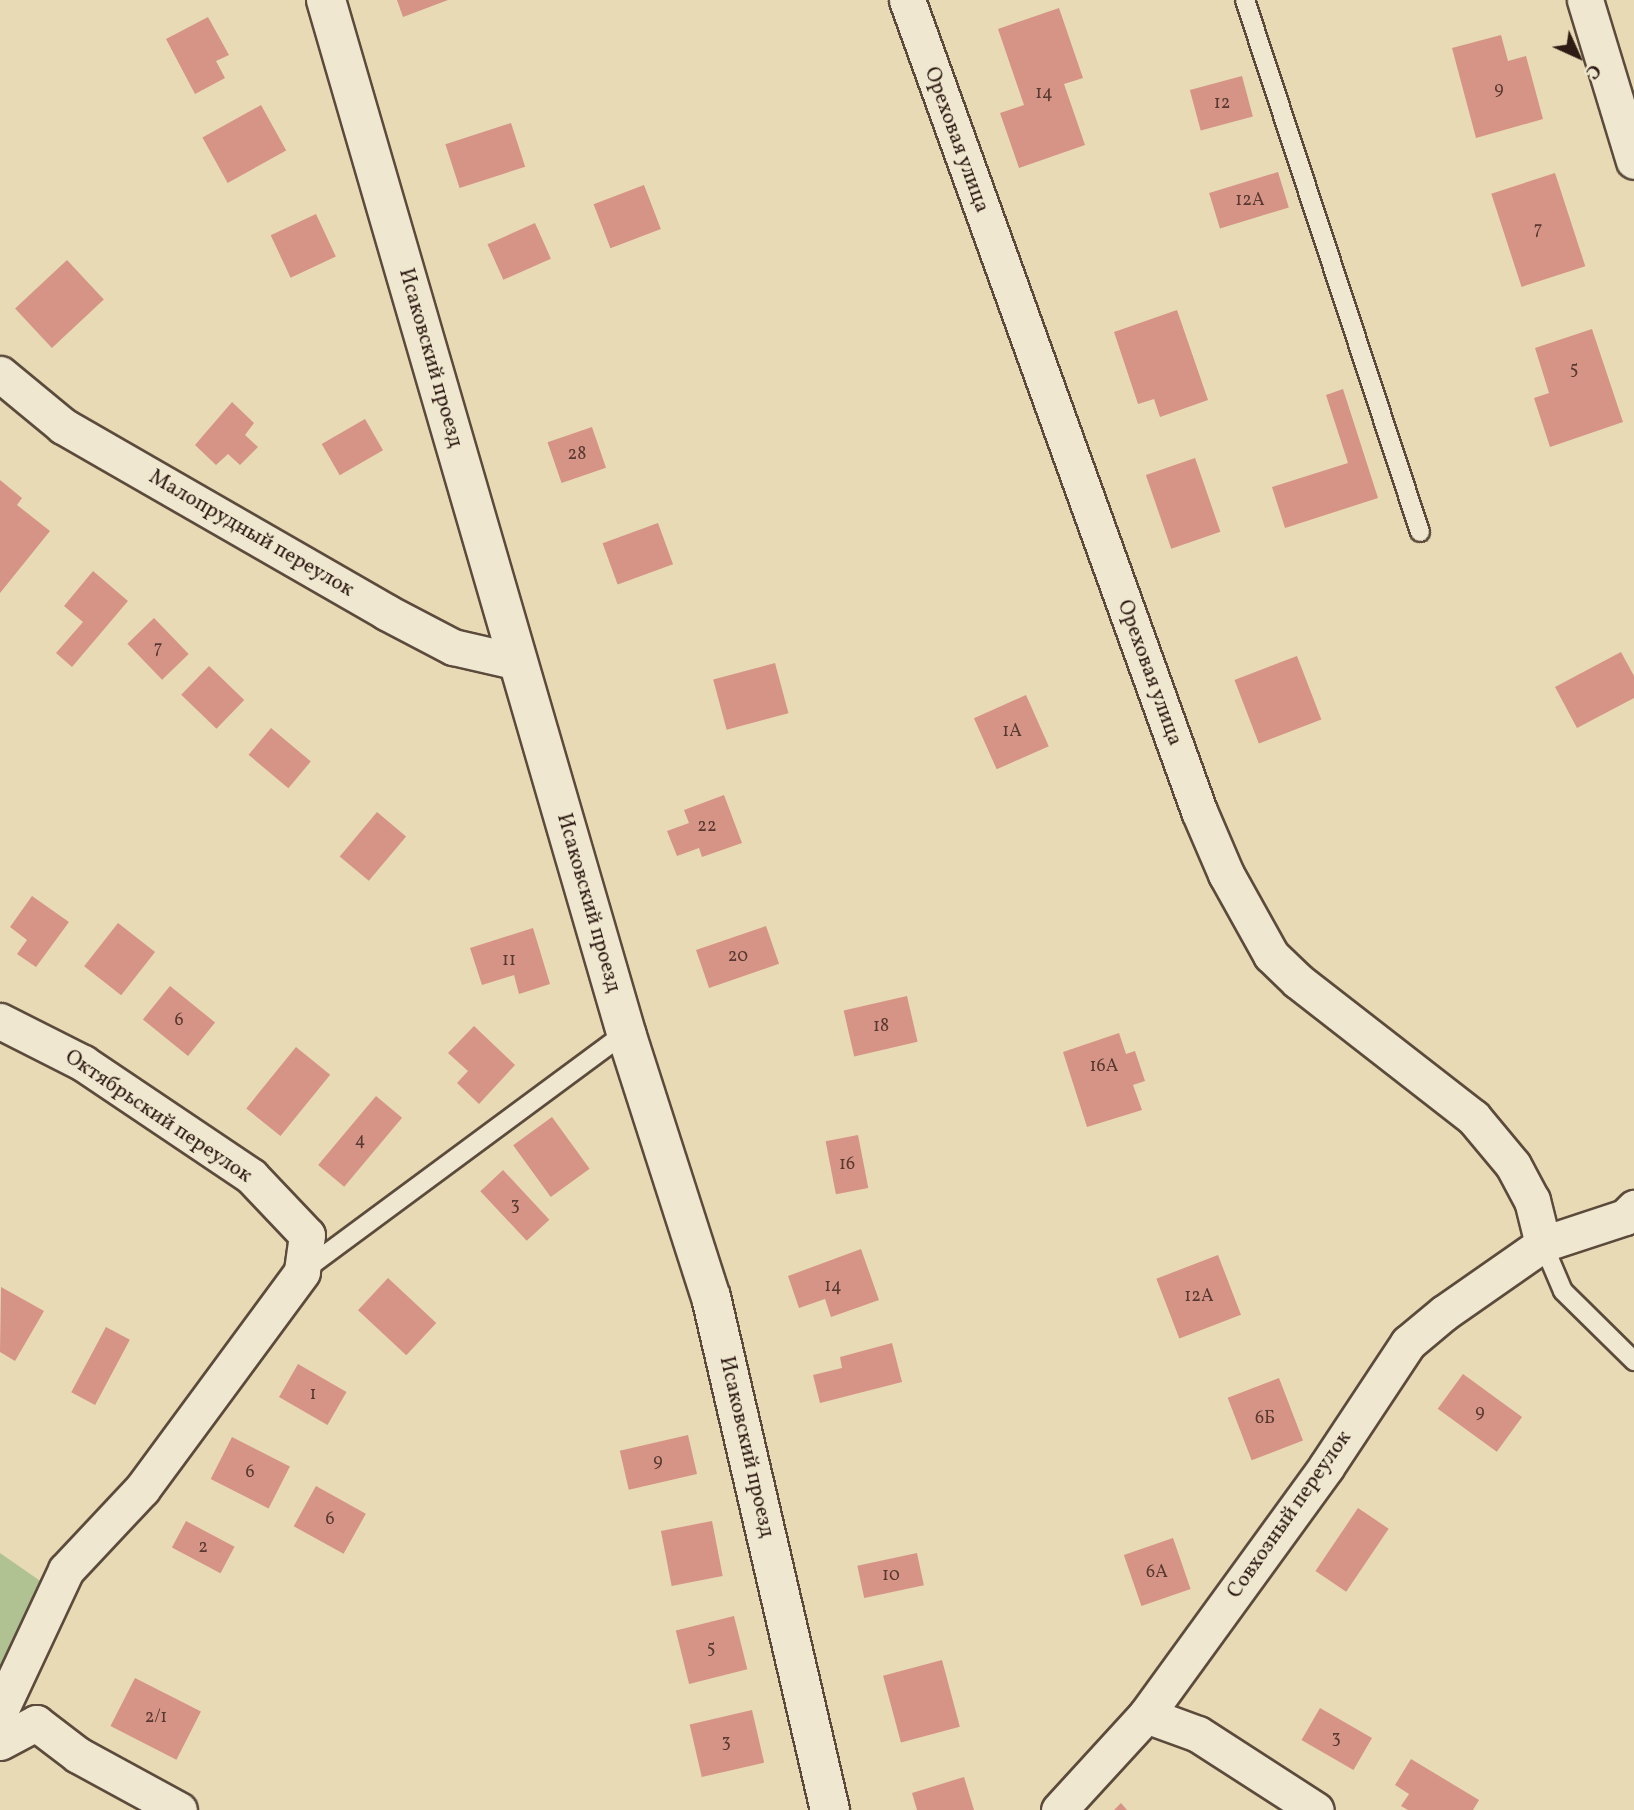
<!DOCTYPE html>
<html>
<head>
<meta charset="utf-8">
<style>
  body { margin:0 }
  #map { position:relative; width:1634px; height:1810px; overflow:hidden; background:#e7dab5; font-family:Vollkorn,serif }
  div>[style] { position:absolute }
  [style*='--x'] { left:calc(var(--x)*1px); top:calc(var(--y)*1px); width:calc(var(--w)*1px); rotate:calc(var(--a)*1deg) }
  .green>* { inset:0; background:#b0c192 }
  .building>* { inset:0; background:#d69487; transform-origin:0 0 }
  .roads { filter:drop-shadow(2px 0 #5c4b3c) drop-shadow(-2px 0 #5c4b3c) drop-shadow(0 2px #5c4b3c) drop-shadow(0 -2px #5c4b3c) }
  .lane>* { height:18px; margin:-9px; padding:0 9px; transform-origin:9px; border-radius:9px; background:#efe7cf }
  .street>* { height:35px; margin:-17.5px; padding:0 17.5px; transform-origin:17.5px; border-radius:17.5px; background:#efe7cf }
  .secondary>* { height:38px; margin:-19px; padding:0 19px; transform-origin:19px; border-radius:19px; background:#efe7cf }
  span { translate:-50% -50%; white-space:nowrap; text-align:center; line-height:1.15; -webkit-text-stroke:5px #efe7cf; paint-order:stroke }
  .number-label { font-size:18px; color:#583930 }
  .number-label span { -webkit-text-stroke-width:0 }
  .street-label { font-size:21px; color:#2e1b13 }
  .north { position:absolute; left:1543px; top:21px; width:70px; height:70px; -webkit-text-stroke:5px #efe7cf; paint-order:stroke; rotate:135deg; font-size:19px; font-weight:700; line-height:28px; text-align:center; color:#2e1b13 }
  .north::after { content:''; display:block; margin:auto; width:24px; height:32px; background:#2e1b13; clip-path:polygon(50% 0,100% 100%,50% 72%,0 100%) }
</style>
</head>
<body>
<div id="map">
  <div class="green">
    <div style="clip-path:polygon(0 1553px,46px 1585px,0 1679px)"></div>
  </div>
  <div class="building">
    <div style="clip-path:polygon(397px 0,448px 0,403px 17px)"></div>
    <div style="clip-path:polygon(1059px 8px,1083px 78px,1064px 84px,1085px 145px,1019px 168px,1000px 113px,1024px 105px,998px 29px)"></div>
    <div style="clip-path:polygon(208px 17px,229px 55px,216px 61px,225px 78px,195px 94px,166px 39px)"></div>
    <div style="clip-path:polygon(1501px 35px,1508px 61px,1526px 56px,1543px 119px,1476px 138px,1452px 48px)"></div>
    <div style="left:1242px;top:76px;width:42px;height:54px;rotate:75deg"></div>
    <div style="left:261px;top:105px;width:52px;height:67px;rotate:61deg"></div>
    <div style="left:511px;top:123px;width:46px;height:69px;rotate:72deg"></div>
    <div style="left:1278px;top:172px;width:37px;height:72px;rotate:73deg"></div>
    <div style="left:1555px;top:173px;width:98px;height:67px;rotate:72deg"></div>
    <div style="left:644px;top:185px;width:47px;height:54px;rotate:69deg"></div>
    <div style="left:316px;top:214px;width:47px;height:50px;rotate:65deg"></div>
    <div style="left:535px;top:223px;width:39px;height:52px;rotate:66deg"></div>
    <div style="left:67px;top:260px;width:54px;height:71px;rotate:47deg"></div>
    <div style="clip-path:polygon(1177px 310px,1208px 400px,1160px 417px,1154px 399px,1138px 404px,1114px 332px)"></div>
    <div style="clip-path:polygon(1592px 329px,1623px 422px,1550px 447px,1534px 398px,1549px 393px,1535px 348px)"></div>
    <div style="clip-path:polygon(1343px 389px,1378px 498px,1285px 528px,1272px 487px,1348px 463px,1326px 395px)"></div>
    <div style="clip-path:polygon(232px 402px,254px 423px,245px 435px,258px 447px,240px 465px,228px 454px,216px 465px,195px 445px)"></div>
    <div style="left:365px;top:419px;width:36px;height:50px;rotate:60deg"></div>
    <div style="left:592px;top:427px;width:43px;height:47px;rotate:71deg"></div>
    <div style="left:1195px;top:458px;width:78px;height:52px;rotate:71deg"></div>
    <div style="clip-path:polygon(0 480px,22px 498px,17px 505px,50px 531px,0 593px)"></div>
    <div style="left:658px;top:523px;width:44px;height:59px;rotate:70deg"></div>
    <div style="clip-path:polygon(93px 571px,128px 601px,72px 667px,56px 653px,83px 622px,64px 606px)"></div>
    <div style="left:154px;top:618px;width:50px;height:37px;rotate:46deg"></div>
    <div style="clip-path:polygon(1621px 652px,1634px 676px,1634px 698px,1577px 728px,1555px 687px)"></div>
    <div style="left:1297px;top:656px;width:68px;height:67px;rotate:69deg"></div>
    <div style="left:775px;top:663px;width:52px;height:64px;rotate:75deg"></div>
    <div style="left:209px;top:666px;width:49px;height:40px;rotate:44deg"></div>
    <div style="left:1026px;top:695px;width:56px;height:57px;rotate:66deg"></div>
    <div style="left:271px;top:728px;width:52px;height:35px;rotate:40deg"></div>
    <div style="clip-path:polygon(724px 795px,742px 843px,702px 857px,699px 848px,677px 856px,667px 831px,689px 823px,684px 810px)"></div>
    <div style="left:377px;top:812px;width:38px;height:58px;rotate:40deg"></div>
    <div style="clip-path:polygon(32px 896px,69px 922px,36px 967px,17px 954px,27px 940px,10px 927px)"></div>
    <div style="left:118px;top:923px;width:47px;height:55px;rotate:38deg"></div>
    <div style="left:766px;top:926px;width:40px;height:74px;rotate:71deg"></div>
    <div style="clip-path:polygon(533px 928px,550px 984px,519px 994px,514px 975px,482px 985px,470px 948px)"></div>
    <div style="left:170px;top:986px;width:58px;height:43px;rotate:39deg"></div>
    <div style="left:907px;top:996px;width:47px;height:65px;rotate:77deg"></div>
    <div style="clip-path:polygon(474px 1026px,515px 1065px,479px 1104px,457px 1083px,468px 1071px,448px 1053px)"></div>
    <div style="clip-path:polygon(1119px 1033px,1126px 1054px,1135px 1051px,1145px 1081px,1133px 1085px,1142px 1110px,1087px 1127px,1063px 1052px)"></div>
    <div style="left:296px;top:1047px;width:44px;height:79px;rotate:39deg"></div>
    <div style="left:376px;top:1096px;width:34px;height:90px;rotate:40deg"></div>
    <div style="left:552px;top:1117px;width:64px;height:48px;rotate:54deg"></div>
    <div style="left:858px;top:1135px;width:54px;height:33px;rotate:79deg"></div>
    <div style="left:503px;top:1170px;width:68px;height:31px;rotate:47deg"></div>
    <div style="clip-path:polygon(861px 1249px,879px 1300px,831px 1317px,825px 1299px,799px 1308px,788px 1276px)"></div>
    <div style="left:1218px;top:1255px;width:64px;height:66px;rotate:69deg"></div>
    <div style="left:388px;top:1278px;width:66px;height:44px;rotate:43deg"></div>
    <div style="clip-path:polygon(1px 1287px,44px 1311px,15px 1361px,0 1352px)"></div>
    <div style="left:106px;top:1327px;width:27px;height:74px;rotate:28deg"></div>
    <div style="clip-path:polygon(892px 1343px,902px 1382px,820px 1403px,813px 1375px,842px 1368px,840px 1357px)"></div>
    <div style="left:298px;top:1364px;width:56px;height:38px;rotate:30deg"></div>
    <div style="left:1463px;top:1374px;width:73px;height:43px;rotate:36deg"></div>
    <div style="left:1279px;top:1378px;width:67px;height:55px;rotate:69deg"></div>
    <div style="left:688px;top:1435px;width:40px;height:70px;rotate:77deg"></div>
    <div style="left:232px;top:1437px;width:65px;height:47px;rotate:27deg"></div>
    <div style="left:316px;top:1486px;width:57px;height:46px;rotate:29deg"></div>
    <div style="left:1358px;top:1508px;width:37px;height:76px;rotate:34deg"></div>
    <div style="left:186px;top:1521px;width:55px;height:30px;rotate:28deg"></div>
    <div style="left:712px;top:1521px;width:56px;height:52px;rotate:79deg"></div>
    <div style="left:1173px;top:1538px;width:54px;height:52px;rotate:71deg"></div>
    <div style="left:917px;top:1553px;width:33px;height:61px;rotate:78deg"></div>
    <div style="left:734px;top:1616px;width:55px;height:60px;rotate:76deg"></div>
    <div style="left:942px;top:1660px;width:69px;height:61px;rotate:75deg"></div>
    <div style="left:135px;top:1678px;width:74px;height:54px;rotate:27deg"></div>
    <div style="left:1320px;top:1708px;width:60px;height:37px;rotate:30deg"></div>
    <div style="left:752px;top:1710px;width:54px;height:64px;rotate:77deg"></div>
    <div style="clip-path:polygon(1411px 1759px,1479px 1800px,1473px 1810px,1408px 1810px,1401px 1806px,1409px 1794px,1395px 1785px)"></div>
    <div style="clip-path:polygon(964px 1777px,974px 1810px,917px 1810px,912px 1793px)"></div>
    <div style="clip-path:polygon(1121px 1803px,1127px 1810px,1114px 1810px)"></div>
  </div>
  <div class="roads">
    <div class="lane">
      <div style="--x:1245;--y:0;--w:560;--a:71.79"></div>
      <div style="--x:1543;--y:1244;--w:51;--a:66.9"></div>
      <div style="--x:1563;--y:1291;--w:100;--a:44.6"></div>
      <div style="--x:302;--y:1272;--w:403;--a:-36.5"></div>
    </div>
    <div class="street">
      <div style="--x:907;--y:0;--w:862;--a:70.2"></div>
      <div style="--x:1199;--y:811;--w:69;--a:66.8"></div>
      <div style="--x:1226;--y:874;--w:93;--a:60.9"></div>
      <div style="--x:1271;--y:955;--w:37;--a:44"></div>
      <div style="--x:1298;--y:981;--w:222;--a:37.9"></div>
      <div style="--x:1473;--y:1117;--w:62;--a:50.2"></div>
      <div style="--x:1513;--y:1165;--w:40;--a:62"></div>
      <div style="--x:1532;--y:1200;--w:45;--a:76"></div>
      <div style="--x:1585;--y:0;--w:168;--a:73.1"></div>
      <div style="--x:0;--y:374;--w:82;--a:39.5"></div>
      <div style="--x:63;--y:426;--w:373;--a:29.9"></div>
      <div style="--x:386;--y:612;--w:76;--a:27.6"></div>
      <div style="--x:453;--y:647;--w:67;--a:13"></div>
      <div style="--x:0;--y:1021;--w:93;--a:26.8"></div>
      <div style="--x:83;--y:1063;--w:202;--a:33.9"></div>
      <div style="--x:251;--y:1176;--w:81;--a:46.5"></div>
      <div style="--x:307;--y:1235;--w:37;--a:98"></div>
      <div style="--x:302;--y:1272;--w:270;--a:126.4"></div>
      <div style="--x:142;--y:1489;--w:111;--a:133.2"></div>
      <div style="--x:66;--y:1570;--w:156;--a:115.1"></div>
      <div style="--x:1146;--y:1715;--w:55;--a:20.1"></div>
      <div style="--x:1198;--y:1734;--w:140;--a:32.8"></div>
      <div style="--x:0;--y:1742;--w:41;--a:-27.8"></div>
      <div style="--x:36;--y:1723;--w:53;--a:37.3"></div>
      <div style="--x:78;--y:1755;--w:115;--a:28.6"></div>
      <div style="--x:1059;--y:1810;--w:129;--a:-47.5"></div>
      <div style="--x:1146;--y:1715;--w:306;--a:-54"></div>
      <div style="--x:1326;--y:1467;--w:149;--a:-56.5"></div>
      <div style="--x:1408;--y:1343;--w:47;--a:-39.8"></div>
      <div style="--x:1444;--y:1313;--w:121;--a:-34.9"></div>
      <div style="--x:1543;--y:1244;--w:86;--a:-18.2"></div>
      <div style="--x:1625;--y:1217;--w:13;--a:-45"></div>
    </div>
    <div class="secondary">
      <div style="--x:326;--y:0;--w:1079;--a:73.8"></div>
      <div style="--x:627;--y:1036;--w:274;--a:72.2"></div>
      <div style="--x:711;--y:1297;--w:527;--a:76.94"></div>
    </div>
  </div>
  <div class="number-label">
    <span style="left:1499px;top:90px">9</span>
    <span style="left:1044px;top:94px">14</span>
    <span style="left:1222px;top:104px">12</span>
    <span style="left:1250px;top:201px">12А</span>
    <span style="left:1538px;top:230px">7</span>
    <span style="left:1574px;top:370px">5</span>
    <span style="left:577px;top:455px">28</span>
    <span style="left:158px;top:649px">7</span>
    <span style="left:1012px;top:732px">1А</span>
    <span style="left:707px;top:827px">22</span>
    <span style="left:738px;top:957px">20</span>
    <span style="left:509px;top:961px">11</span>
    <span style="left:179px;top:1021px">6</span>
    <span style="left:881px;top:1027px">18</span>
    <span style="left:1104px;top:1067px">16А</span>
    <span style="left:360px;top:1141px">4</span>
    <span style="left:847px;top:1165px">16</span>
    <span style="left:515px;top:1206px">3</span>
    <span style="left:833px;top:1287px">14</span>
    <span style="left:1199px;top:1297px">12А</span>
    <span style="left:313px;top:1395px">1</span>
    <span style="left:1480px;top:1413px">9</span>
    <span style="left:1265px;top:1419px">6Б</span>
    <span style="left:658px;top:1462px">9</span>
    <span style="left:250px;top:1473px">6</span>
    <span style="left:330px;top:1520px">6</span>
    <span style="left:203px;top:1548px">2</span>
    <span style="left:1157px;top:1573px">6А</span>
    <span style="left:891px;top:1576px">10</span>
    <span style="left:711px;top:1649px">5</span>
    <span style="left:156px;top:1718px">2/1</span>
    <span style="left:1336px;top:1739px">3</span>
    <span style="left:726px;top:1743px">3</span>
  </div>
  <div class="street-label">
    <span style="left:956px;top:140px;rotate:70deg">Ореховая улица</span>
    <span style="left:430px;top:358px;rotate:74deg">Исаковский проезд</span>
    <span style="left:251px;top:534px;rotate:30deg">Малопрудный переулок</span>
    <span style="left:1149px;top:673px;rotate:70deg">Ореховая улица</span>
    <span style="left:588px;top:903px;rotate:74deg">Исаковский проезд</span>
    <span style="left:158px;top:1117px;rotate:34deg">Октябрьский переулок</span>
    <span style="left:746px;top:1447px;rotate:77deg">Исаковский проезд</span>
    <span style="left:1290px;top:1515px;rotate:-55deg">Совхозный переулок</span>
  </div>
  <div class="north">С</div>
</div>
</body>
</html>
